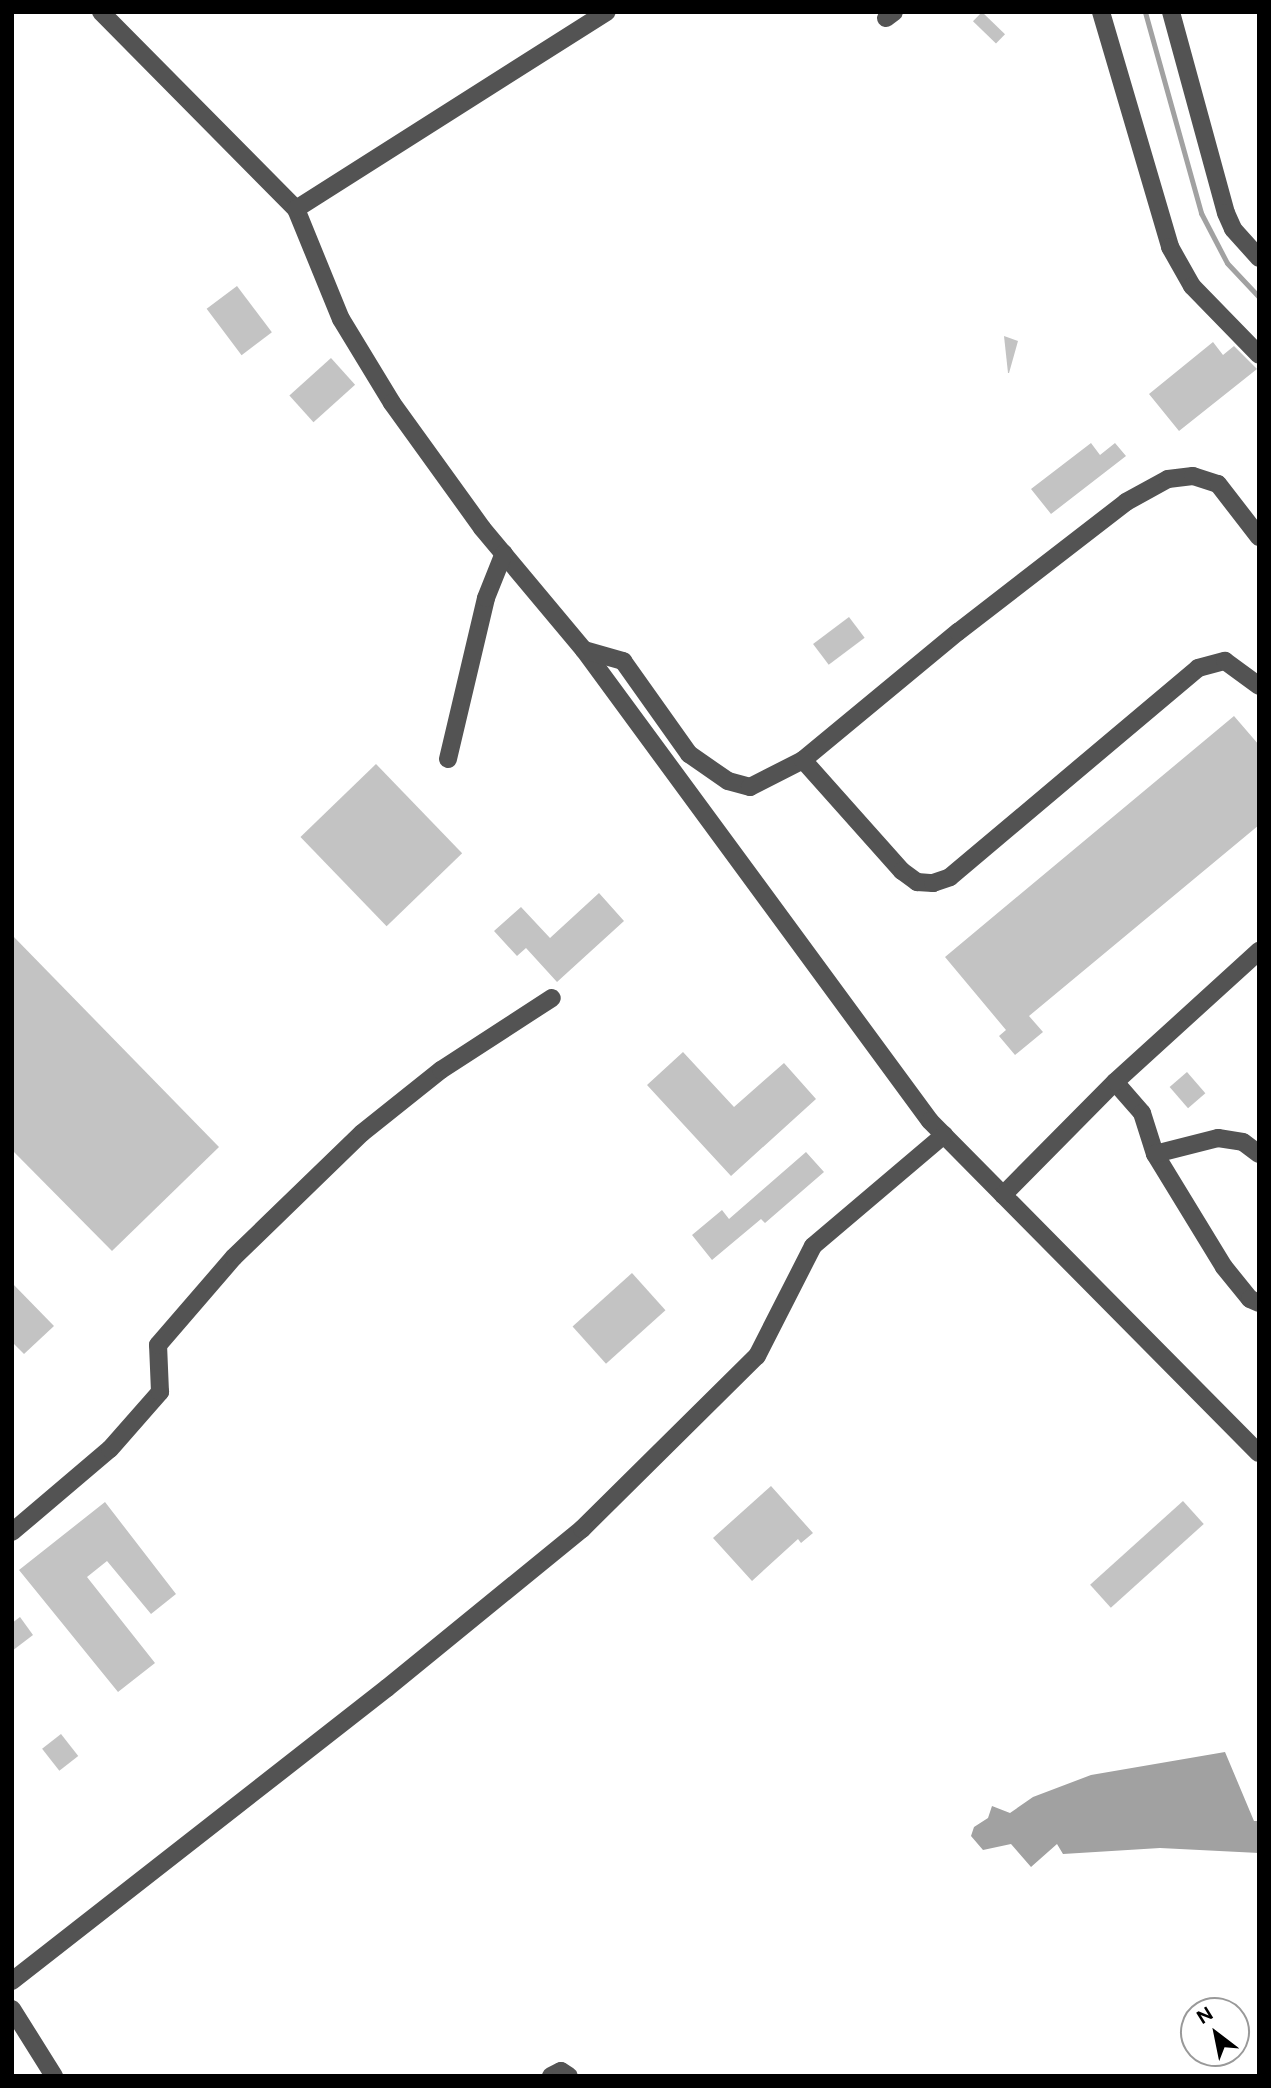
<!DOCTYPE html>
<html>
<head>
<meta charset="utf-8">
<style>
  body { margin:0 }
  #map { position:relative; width:1271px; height:2088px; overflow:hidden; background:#fff; font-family:Figtree,sans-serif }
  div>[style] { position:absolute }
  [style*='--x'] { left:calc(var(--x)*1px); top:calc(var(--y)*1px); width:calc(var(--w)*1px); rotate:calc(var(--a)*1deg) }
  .water>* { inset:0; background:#a1a1a1 }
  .stream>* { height:5px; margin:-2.5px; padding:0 2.5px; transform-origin:2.5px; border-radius:2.5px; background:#a1a1a1 }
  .building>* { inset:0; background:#c3c3c3; transform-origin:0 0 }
  .minor>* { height:18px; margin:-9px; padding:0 9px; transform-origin:9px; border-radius:9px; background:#535353 }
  span { translate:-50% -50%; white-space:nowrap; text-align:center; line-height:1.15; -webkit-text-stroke:5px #fff; paint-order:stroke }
  .frame { position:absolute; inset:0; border:14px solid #000; pointer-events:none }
  .north { position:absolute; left:1180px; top:1997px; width:70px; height:70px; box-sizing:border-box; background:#fff; border:2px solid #999; border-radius:50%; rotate:328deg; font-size:19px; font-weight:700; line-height:28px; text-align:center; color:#000 }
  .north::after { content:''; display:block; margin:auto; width:24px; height:32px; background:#000; clip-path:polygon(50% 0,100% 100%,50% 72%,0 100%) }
</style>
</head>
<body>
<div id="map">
  <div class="water">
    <div style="clip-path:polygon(1225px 1752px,1254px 1821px,1259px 1821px,1259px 1853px,1160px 1848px,1063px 1854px,1057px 1844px,1031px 1867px,1011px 1844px,983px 1850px,971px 1836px,974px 1827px,988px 1818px,992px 1806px,1010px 1813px,1033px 1797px,1091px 1775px)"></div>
  </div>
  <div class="stream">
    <div style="--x:1145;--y:12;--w:209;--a:74.4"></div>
    <div style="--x:1201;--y:213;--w:56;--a:62.5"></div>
    <div style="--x:1227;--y:263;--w:47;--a:46.7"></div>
  </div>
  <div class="building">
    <div style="left:982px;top:12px;width:32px;height:13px;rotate:44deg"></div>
    <div style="left:237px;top:286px;width:58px;height:38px;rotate:53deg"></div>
    <div style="clip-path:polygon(1004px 336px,1018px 341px,1009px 373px,1008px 373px)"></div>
    <div style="clip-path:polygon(1213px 342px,1223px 355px,1234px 346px,1257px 369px,1179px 431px,1149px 394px)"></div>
    <div style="left:331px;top:358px;width:36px;height:56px;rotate:48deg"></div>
    <div style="clip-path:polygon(1091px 443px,1100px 455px,1115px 443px,1126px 456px,1051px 514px,1031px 489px)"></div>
    <div style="left:849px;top:617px;width:26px;height:45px;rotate:53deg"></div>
    <div style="clip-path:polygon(1234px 716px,1259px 745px,1259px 825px,1029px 1016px,1043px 1032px,1015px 1055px,999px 1036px,1006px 1030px,945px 957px)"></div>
    <div style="left:376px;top:764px;width:124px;height:105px;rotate:46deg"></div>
    <div style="clip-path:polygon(599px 893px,624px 921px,557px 982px,526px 948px,517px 956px,494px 931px,521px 907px,550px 938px)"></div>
    <div style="clip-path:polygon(12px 935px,219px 1147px,112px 1251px,12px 1150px)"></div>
    <div style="clip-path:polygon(683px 1052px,734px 1107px,784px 1063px,816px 1099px,731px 1176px,647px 1085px)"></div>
    <div style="left:1187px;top:1072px;width:28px;height:23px;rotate:49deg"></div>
    <div style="clip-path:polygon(806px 1152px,824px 1172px,765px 1223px,761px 1219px,712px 1260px,692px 1235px,722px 1210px,729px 1219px)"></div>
    <div style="left:632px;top:1273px;width:50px;height:80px;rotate:48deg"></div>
    <div style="clip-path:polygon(12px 1283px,54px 1326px,24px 1354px,12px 1342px)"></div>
    <div style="clip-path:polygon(771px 1486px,813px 1533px,801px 1543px,798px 1539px,752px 1581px,713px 1538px)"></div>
    <div style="left:1183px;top:1501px;width:31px;height:125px;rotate:48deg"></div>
    <div style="clip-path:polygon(105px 1502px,176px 1594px,151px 1614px,107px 1561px,87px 1577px,155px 1663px,118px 1692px,19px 1570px)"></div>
    <div style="clip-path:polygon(20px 1617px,33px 1635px,12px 1651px,12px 1623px)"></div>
    <div style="left:61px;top:1734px;width:28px;height:24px;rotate:52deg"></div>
  </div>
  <div class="minor">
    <div style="--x:101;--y:12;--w:277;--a:45.3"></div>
    <div style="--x:296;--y:209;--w:119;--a:67.8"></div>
    <div style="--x:341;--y:319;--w:98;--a:58.7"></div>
    <div style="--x:392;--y:403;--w:154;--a:54.2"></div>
    <div style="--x:482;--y:528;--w:159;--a:50.1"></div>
    <div style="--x:584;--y:650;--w:584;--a:53.7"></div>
    <div style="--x:930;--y:1121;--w:467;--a:45.3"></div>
    <div style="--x:1101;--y:12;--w:245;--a:73.6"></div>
    <div style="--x:1170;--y:247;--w:45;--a:60.6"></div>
    <div style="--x:1192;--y:286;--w:96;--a:45.8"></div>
    <div style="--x:1171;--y:12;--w:208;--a:74.7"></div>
    <div style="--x:1226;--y:213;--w:17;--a:66"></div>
    <div style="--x:1233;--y:229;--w:39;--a:48"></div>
    <div style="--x:886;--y:18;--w:10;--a:-37"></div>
    <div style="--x:296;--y:209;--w:368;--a:-32.4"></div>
    <div style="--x:584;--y:650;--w:41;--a:15.8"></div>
    <div style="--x:623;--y:661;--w:114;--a:54.6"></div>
    <div style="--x:689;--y:754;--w:47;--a:34.7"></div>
    <div style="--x:728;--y:781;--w:23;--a:15"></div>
    <div style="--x:750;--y:787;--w:59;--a:-27"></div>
    <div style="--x:803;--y:760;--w:201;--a:-39.6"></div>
    <div style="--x:958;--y:632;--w:212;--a:-37.7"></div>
    <div style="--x:1126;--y:502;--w:48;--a:-28.7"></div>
    <div style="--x:1168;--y:479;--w:25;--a:-7"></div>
    <div style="--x:1193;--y:476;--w:26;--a:18"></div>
    <div style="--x:1218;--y:484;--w:67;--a:52.3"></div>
    <div style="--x:448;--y:759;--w:165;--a:-76.7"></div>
    <div style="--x:486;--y:598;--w:48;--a:-68.2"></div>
    <div style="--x:803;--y:760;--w:149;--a:48.3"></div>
    <div style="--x:902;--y:871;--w:19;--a:36"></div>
    <div style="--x:917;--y:882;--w:16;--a:4"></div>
    <div style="--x:933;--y:883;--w:18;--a:-19"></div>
    <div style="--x:950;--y:877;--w:324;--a:-40.1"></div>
    <div style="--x:1198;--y:668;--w:28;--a:-15"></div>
    <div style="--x:1225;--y:661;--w:42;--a:36.3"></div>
    <div style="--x:1115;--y:1082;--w:41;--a:48.9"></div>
    <div style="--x:1142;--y:1113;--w:43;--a:72.4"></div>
    <div style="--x:1155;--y:1154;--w:132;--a:58.6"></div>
    <div style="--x:1224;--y:1267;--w:41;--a:50.9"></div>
    <div style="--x:1250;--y:1299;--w:10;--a:24"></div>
    <div style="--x:1155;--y:1154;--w:65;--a:-14.3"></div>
    <div style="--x:1218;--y:1138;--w:25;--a:9"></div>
    <div style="--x:1243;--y:1142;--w:20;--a:37"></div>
    <div style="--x:1003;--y:1195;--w:159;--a:-45.3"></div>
    <div style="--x:1115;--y:1082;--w:195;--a:-42.3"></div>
    <div style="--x:12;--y:1532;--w:128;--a:-40.3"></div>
    <div style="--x:110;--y:1449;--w:76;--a:-48.7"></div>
    <div style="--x:160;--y:1392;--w:47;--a:-92.4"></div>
    <div style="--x:158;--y:1345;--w:116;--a:-49.2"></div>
    <div style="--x:234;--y:1257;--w:178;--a:-44.1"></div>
    <div style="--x:362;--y:1133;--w:101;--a:-38.6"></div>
    <div style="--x:441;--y:1070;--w:132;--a:-33"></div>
    <div style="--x:12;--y:1981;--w:476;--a:-38"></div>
    <div style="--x:387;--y:1688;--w:252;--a:-39.2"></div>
    <div style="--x:582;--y:1529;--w:246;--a:-44.7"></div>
    <div style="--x:757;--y:1356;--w:123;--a:-63"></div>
    <div style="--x:813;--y:1246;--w:172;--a:-40.3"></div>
    <div style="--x:12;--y:2009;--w:79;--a:57.9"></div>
    <div style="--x:551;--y:2076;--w:11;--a:-27"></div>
    <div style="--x:561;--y:2071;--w:9;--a:32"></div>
  </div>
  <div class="frame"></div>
  <div class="north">N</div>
</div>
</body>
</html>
